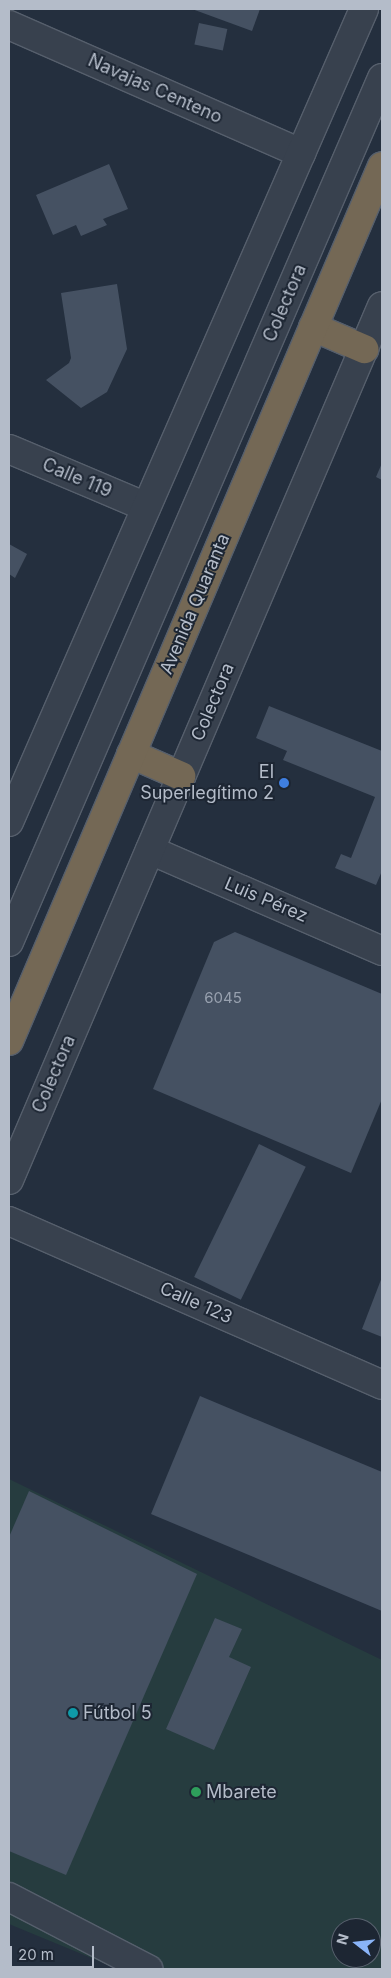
<!DOCTYPE html>
<html>
<head>
<meta charset="utf-8">
<style>
  body { margin:0 }
  #map { position:relative; width:391px; height:1978px; overflow:hidden; background:#242f3e; font-family:Inter,sans-serif }
  div>[style] { position:absolute }
  [style*='--x'] { left:calc(var(--x)*1px); top:calc(var(--y)*1px); width:calc(var(--w)*1px); rotate:calc(var(--a)*1deg) }
  .green>* { inset:0; background:#263c3f }
  .building>* { inset:0; background:#455162; transform-origin:0 0 }
  .roads { filter:drop-shadow(1px 0 #565f6c) drop-shadow(-1px 0 #565f6c) drop-shadow(0 1px #565f6c) drop-shadow(0 -1px #565f6c) }
  .minor>* { height:28px; margin:-14px; padding:0 14px; transform-origin:14px; border-radius:14px; background:#38414e }
  .highway>* { height:28px; margin:-14px; padding:0 14px; transform-origin:14px; border-radius:14px; background:#746855 }
  .dots>* { width:14px; height:14px; translate:-50% -50%; box-sizing:border-box; border:2px solid #1d2633; border-radius:50% }
  span { translate:-50% -50%; white-space:nowrap; text-align:center; line-height:1.15; -webkit-text-stroke:4px #1d2633; paint-order:stroke }
  .number-label { font-size:15px; color:#98a1af }
  .number-label span { -webkit-text-stroke-width:0 }
  .street-label { font-size:18px; color:#b4bcc9 }
  .poi-label { font-size:18px; color:#b4bcc9 }
  .right { translate:-100% -50%; text-align:right }
  .left { translate:0 -50%; text-align:left }
  .frame { position:absolute; inset:0; border:10px solid #b4bcc9; pointer-events:none }
  .north { position:absolute; left:331px; top:1918px; width:50px; height:50px; box-sizing:border-box; background:#1d2633; border:1px solid #59626f; border-radius:50%; rotate:286deg; font-size:14px; font-weight:700; line-height:20px; text-align:center; color:#b4bcc9 }
  .north::after { content:''; display:block; margin:auto; width:18px; height:22px; background:#8ab4f8; clip-path:polygon(50% 0,100% 100%,50% 72%,0 100%) }
  .scale { position:absolute; left:10px; top:1946px; width:84px; height:22px; box-sizing:border-box; border:2px solid #b4bcc9; border-top:0; padding-left:6px; font-size:15px; line-height:18px; white-space:nowrap; color:#b4bcc9; -webkit-text-stroke:4px #1d2633; paint-order:stroke }
</style>
</head>
<body>
<div id="map">
  <div class="green">
    <div style="clip-path:polygon(evenodd,9px 1479px,382px 1660px,382px 1969px,118px 1969px,9px 1924px,9px 1479px,341px 1928px,371px 1928px,371px 1958px,341px 1958px,341px 1928px)"></div>
  </div>
  <div class="building">
    <div style="clip-path:polygon(192px 9px,260px 9px,252px 31px)"></div>
    <div style="left:199px;top:23px;width:29px;height:22px;rotate:12deg"></div>
    <div style="clip-path:polygon(109px 164px,128px 209px,103px 219px,107px 225px,81px 236px,76px 225px,53px 235px,36px 195px)"></div>
    <div style="clip-path:polygon(117px 284px,127px 349px,107px 392px,81px 408px,46px 380px,69px 363px,71px 358px,61px 293px)"></div>
    <div style="clip-path:polygon(382px 463px,382px 480px,376px 477px)"></div>
    <div style="clip-path:polygon(9px 544px,27px 554px,15px 578px,9px 574px)"></div>
    <div style="clip-path:polygon(269px 706px,382px 751px,382px 871px,376px 885px,335px 868px,341px 854px,351px 858px,375px 797px,283px 760px,287px 751px,256px 738px)"></div>
    <div style="clip-path:polygon(235px 932px,382px 994px,382px 1099px,351px 1173px,153px 1089px,214px 942px)"></div>
    <div style="left:259px;top:1144px;width:52px;height:148px;rotate:26deg"></div>
    <div style="clip-path:polygon(382px 1277px,382px 1337px,362px 1329px)"></div>
    <div style="clip-path:polygon(200px 1396px,382px 1472px,382px 1611px,151px 1514px)"></div>
    <div style="clip-path:polygon(29px 1491px,197px 1574px,66px 1875px,9px 1851px,9px 1537px)"></div>
    <div style="clip-path:polygon(215px 1618px,242px 1629px,229px 1657px,251px 1667px,214px 1750px,166px 1729px)"></div>
  </div>
  <div class="roads">
    <div class="minor">
      <div style="--x:9;--y:25;--w:319;--a:23.7"></div>
      <div style="--x:9;--y:449;--w:149;--a:22.9"></div>
      <div style="--x:9;--y:822;--w:887;--a:-66.41"></div>
      <div style="--x:150;--y:850;--w:253;--a:23.5"></div>
      <div style="--x:9;--y:942;--w:941;--a:-66.65"></div>
      <div style="--x:9;--y:1180;--w:950;--a:-66.89"></div>
      <div style="--x:9;--y:1221;--w:407;--a:23.7"></div>
      <div style="--x:9;--y:1897;--w:157;--a:27.4"></div>
    </div>
    <div class="highway">
      <div style="--x:313;--y:327;--w:56;--a:23.3"></div>
      <div style="--x:131;--y:754;--w:55;--a:23.7"></div>
      <div style="--x:9;--y:1041;--w:951;--a:-66.91"></div>
    </div>
  </div>
  <div class="dots">
    <div style="left:284px;top:783px;background:#3f7fe0"></div>
    <div style="left:73px;top:1713px;background:#0f9aa8"></div>
    <div style="left:196px;top:1792px;background:#2e9e5b"></div>
  </div>
  <div class="number-label">
    <span style="left:223px;top:998px">6045</span>
  </div>
  <div class="street-label">
    <span style="left:155px;top:89px;rotate:24deg">Navajas Centeno</span>
    <span style="left:285px;top:303px;rotate:-67deg">Colectora</span>
    <span style="left:77px;top:478px;rotate:23deg">Calle 119</span>
    <span style="left:195px;top:604px;rotate:-67deg">Avenida Quaranta</span>
    <span style="left:213px;top:702px;rotate:-67deg">Colectora</span>
    <span style="left:266px;top:900px;rotate:23deg">Luis Pérez</span>
    <span style="left:54px;top:1074px;rotate:-67deg">Colectora</span>
    <span style="left:196px;top:1303px;rotate:24deg">Calle 123</span>
  </div>
  <div class="poi-label">
    <span class="right" style="left:274px;top:783px">El<br>Superlegítimo 2</span>
    <span class="left" style="left:83px;top:1713px">Fútbol 5</span>
    <span class="left" style="left:206px;top:1792px">Mbarete</span>
  </div>
  <div class="frame"></div>
  <div class="north">N</div>
  <div class="scale">20 m</div>
</div>
</body>
</html>
